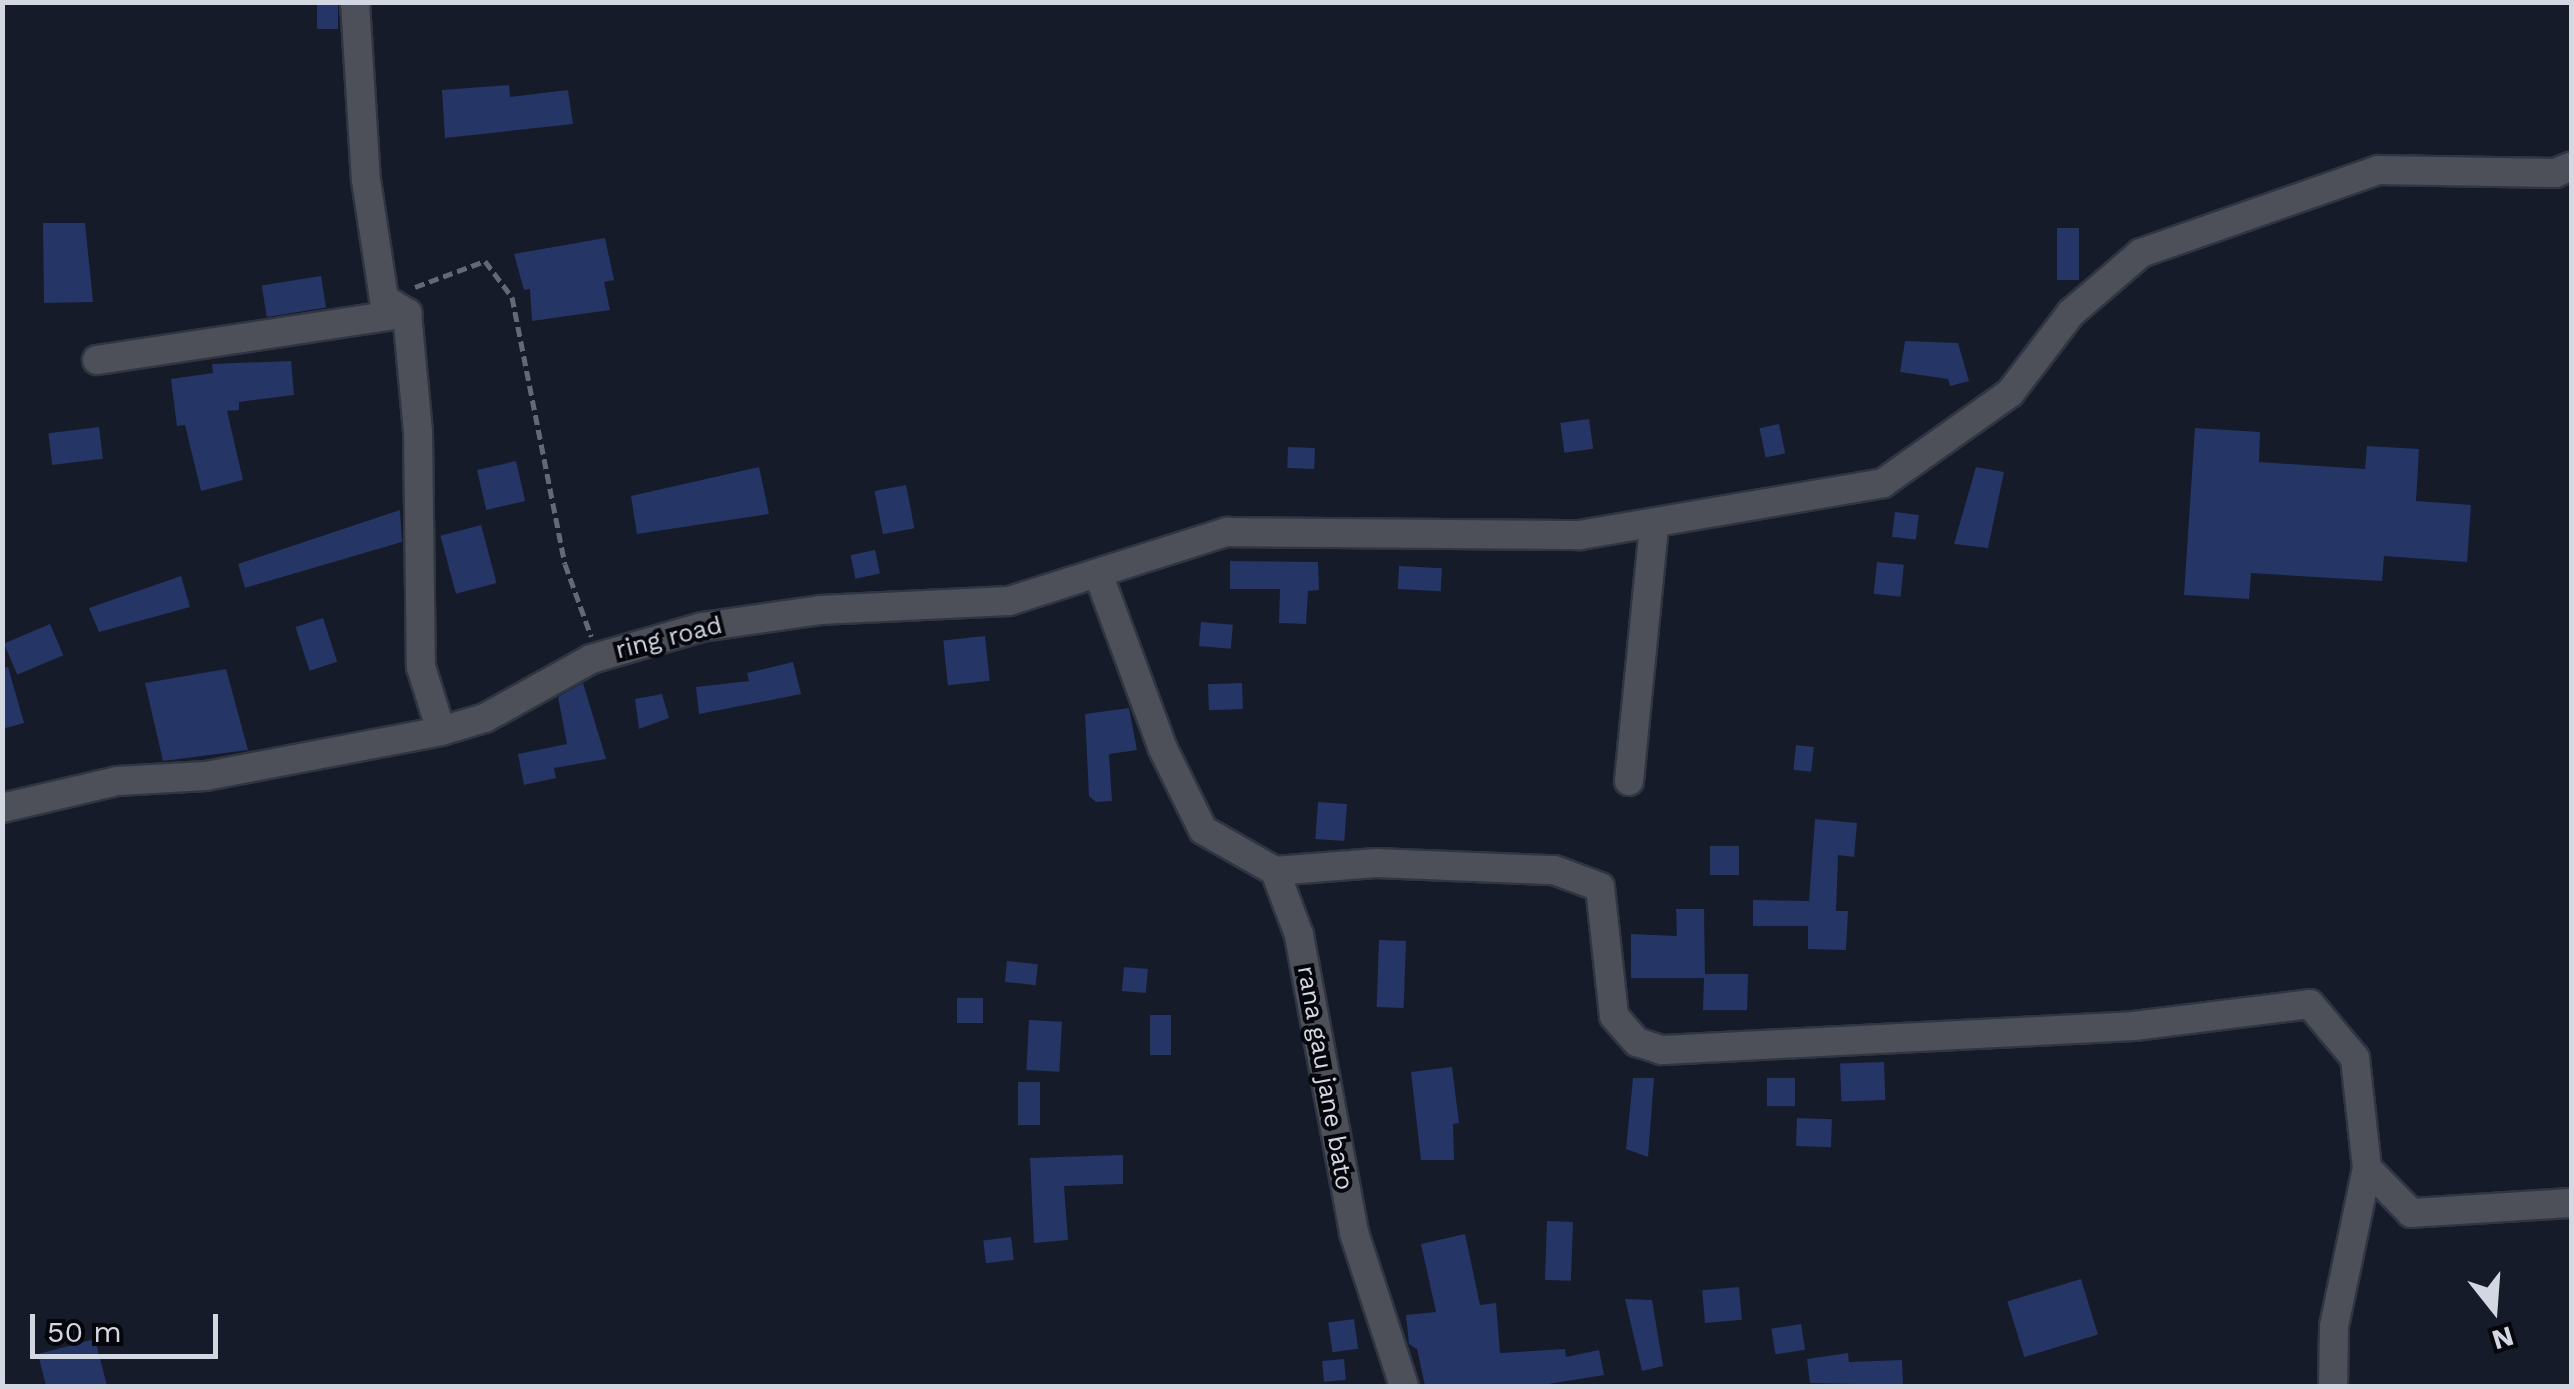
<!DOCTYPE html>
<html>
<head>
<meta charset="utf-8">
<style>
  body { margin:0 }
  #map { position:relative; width:2574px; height:1389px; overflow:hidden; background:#161b29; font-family:"Work Sans",sans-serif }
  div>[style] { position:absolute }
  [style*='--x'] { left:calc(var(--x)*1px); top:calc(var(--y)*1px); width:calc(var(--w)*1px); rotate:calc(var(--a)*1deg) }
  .building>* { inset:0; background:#253565; transform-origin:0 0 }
  .path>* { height:5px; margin-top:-2.5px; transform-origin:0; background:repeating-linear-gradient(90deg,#646975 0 10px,transparent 0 15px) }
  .roads { filter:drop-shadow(2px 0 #303543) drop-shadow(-2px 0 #303543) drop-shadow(0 2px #303543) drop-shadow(0 -2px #303543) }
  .minor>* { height:28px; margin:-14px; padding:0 14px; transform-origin:14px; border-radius:14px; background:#4d5058 }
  span { translate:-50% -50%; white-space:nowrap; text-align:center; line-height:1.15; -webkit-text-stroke:8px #05060c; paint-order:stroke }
  .street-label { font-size:25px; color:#d3d7e1 }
  .frame { position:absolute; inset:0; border:5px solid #d3d7e1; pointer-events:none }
  .north { position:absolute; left:2444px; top:1259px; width:100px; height:100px; -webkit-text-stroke:8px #05060c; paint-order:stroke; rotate:163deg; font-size:28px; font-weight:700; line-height:40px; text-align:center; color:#d3d7e1 }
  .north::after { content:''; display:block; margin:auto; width:35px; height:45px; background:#d3d7e1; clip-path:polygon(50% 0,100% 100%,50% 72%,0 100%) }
  .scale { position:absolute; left:30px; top:1314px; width:188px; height:45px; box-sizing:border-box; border:5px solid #d3d7e1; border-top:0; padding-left:12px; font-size:30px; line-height:35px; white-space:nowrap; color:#d3d7e1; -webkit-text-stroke:8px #05060c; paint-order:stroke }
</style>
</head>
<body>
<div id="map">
  <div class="building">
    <div style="left:317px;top:2px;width:21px;height:27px"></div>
    <div style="clip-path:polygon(509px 85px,510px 97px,568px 90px,573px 124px,445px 138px,442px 90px)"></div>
    <div style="clip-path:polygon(43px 223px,85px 223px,93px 302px,44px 303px)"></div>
    <div style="left:2057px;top:228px;width:22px;height:52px"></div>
    <div style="clip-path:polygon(605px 238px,614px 280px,604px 282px,610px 310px,532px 321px,530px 289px,524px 290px,514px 254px)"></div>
    <div style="left:321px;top:276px;width:32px;height:60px;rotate:81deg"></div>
    <div style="clip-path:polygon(1905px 341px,1958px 343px,1969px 381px,1950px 386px,1948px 379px,1900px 372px)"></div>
    <div style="clip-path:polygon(291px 361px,294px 395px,239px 402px,239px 410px,227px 411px,243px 480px,201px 491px,185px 425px,177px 426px,171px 379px,213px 373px,212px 364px)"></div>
    <div style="left:1589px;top:419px;width:30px;height:29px;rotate:82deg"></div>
    <div style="left:1779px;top:424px;width:30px;height:20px;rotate:78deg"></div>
    <div style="left:99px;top:427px;width:32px;height:51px;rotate:83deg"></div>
    <div style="clip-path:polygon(2195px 428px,2260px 432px,2259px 462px,2365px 469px,2367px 446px,2419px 449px,2416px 501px,2471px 505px,2467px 562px,2384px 556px,2382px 581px,2251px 573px,2249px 599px,2184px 595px)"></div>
    <div style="left:1288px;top:447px;width:27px;height:21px;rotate:2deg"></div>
    <div style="left:516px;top:461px;width:41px;height:40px;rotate:77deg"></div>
    <div style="clip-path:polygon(759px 467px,769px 514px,637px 534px,631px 496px)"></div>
    <div style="clip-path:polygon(1976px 467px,2004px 472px,1988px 548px,1954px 544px)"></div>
    <div style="left:906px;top:485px;width:44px;height:32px;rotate:79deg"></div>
    <div style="clip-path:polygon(400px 510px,402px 542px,245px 588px,238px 564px)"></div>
    <div style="left:1895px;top:512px;width:24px;height:25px;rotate:7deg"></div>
    <div style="left:481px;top:525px;width:60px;height:42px;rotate:75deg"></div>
    <div style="left:875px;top:550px;width:24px;height:25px;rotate:78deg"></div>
    <div style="clip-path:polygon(1230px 561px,1318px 562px,1319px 590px,1308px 591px,1306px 624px,1279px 623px,1280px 589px,1230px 589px)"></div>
    <div style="left:1877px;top:562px;width:27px;height:32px;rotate:6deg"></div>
    <div style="left:1399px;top:566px;width:43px;height:23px;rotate:3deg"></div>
    <div style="clip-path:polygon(181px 576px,190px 607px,99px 632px,89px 608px)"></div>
    <div style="left:323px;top:618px;width:46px;height:29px;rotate:72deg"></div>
    <div style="left:1201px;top:622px;width:32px;height:24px;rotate:5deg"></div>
    <div style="left:50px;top:624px;width:34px;height:50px;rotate:67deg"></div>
    <div style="left:985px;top:636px;width:45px;height:42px;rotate:84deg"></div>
    <div style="clip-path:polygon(793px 662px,801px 694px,699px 714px,696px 687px,749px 681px,747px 673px)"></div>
    <div style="clip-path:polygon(8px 667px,24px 723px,2px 729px,2px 668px)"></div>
    <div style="clip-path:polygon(226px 669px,248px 750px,163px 761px,145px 683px)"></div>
    <div style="clip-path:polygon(583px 683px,606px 759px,554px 768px,556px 778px,524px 785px,518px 754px,567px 744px,558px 697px)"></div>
    <div style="left:1242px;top:683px;width:26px;height:34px;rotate:88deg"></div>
    <div style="clip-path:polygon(662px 694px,669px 718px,639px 729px,635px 699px)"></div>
    <div style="clip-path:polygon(1129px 708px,1137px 750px,1109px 754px,1112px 801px,1096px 802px,1089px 796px,1085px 714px)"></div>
    <div style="left:1796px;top:745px;width:18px;height:25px;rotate:6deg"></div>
    <div style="left:1318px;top:802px;width:29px;height:37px;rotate:4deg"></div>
    <div style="clip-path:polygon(1815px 819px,1857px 823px,1854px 857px,1838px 855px,1836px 911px,1848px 911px,1846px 950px,1808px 949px,1808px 926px,1753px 926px,1753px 900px,1809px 901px)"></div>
    <div style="left:1710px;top:846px;width:29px;height:29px"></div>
    <div style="clip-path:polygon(1676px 909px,1704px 909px,1705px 974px,1748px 974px,1747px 1010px,1703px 1010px,1704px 978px,1631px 978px,1631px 934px,1677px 936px)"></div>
    <div style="left:1379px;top:940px;width:27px;height:67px;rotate:2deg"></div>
    <div style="left:1007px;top:961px;width:31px;height:21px;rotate:6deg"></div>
    <div style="left:1124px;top:967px;width:24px;height:24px;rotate:5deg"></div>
    <div style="left:957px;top:998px;width:26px;height:25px"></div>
    <div style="left:1150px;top:1015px;width:21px;height:40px"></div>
    <div style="left:1029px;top:1020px;width:33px;height:50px;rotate:3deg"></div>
    <div style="left:1884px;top:1062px;width:38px;height:44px;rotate:88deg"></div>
    <div style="clip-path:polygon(1452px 1067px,1459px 1123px,1453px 1124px,1454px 1160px,1421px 1160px,1411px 1072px)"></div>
    <div style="clip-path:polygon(1633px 1078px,1654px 1078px,1648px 1157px,1626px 1149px)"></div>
    <div style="left:1767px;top:1078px;width:28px;height:28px"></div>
    <div style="left:1018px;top:1082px;width:22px;height:43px"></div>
    <div style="left:1797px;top:1118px;width:35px;height:28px;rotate:2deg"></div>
    <div style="clip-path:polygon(1123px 1155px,1123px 1184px,1064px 1186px,1068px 1240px,1034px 1243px,1030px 1158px)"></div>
    <div style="left:1547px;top:1221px;width:26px;height:59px;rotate:2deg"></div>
    <div style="clip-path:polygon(1465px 1234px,1480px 1305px,1496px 1303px,1500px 1353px,1565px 1349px,1566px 1357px,1599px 1350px,1604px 1375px,1542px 1385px,1425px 1386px,1417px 1349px,1409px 1344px,1406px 1315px,1436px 1312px,1421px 1244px)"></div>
    <div style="left:1011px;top:1237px;width:23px;height:28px;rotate:83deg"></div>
    <div style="left:2081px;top:1279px;width:58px;height:77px;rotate:73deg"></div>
    <div style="left:1739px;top:1287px;width:33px;height:37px;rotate:85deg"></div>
    <div style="clip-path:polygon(1625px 1299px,1652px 1300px,1663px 1366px,1642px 1371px)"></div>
    <div style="left:1354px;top:1319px;width:30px;height:26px;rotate:82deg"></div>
    <div style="left:1801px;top:1324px;width:26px;height:30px;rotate:81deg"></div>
    <div style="clip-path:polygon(95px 1339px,107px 1386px,46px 1386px,38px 1354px)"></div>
    <div style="clip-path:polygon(1848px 1353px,1849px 1362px,1902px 1360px,1903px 1385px,1810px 1383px,1807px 1359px)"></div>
    <div style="left:1344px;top:1359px;width:21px;height:22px;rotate:85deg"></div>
  </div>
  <div class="path">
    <div style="--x:415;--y:287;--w:75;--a:-20.4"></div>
    <div style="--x:485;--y:261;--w:45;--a:53.1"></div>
    <div style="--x:512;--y:297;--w:272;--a:78.8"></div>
    <div style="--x:565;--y:564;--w:77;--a:70.1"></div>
  </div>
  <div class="roads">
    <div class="minor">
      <div style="--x:355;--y:2;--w:178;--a:86.5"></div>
      <div style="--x:366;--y:180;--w:120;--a:81.4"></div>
      <div style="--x:384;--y:299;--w:27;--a:31"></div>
      <div style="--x:407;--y:313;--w:119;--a:84.7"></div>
      <div style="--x:418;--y:431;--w:236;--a:89.3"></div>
      <div style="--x:421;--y:667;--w:67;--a:72.6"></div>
      <div style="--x:97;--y:360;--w:314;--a:-8.6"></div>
      <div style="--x:1099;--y:576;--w:184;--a:69.7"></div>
      <div style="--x:1163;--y:749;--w:90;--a:63.7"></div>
      <div style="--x:1203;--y:830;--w:83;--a:29.7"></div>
      <div style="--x:1275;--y:871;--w:68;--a:69.4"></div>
      <div style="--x:1299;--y:935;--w:303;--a:79.5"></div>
      <div style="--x:1354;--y:1233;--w:161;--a:71.9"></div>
      <div style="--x:1629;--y:781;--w:258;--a:-84.4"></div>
      <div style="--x:2;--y:808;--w:118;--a:-13.2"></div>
      <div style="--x:117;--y:781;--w:89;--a:-3.2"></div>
      <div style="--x:206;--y:776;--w:239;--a:-10.8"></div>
      <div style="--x:441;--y:731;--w:46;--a:-16.5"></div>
      <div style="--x:485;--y:718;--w:121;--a:-29.1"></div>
      <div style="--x:591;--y:659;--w:116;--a:-16.1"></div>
      <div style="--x:702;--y:627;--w:119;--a:-8.2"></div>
      <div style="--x:820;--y:610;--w:189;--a:-2.7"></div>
      <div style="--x:1009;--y:601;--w:229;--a:-17.6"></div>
      <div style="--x:1227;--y:532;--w:353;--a:0.5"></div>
      <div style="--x:1580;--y:535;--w:307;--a:-9.7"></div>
      <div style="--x:1883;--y:483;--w:156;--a:-35.3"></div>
      <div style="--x:2010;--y:393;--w:101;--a:-52.7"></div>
      <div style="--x:2071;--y:313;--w:92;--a:-40.6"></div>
      <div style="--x:2141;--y:253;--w:251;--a:-19.3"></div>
      <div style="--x:2378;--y:170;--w:177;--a:1"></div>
      <div style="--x:2555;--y:173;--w:18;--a:-22"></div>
      <div style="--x:1275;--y:871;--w:101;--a:-4.5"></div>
      <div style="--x:1376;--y:863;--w:178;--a:2.3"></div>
      <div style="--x:1554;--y:870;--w:49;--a:20.3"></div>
      <div style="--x:1600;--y:887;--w:130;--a:83.8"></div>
      <div style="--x:1614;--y:1016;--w:35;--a:49"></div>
      <div style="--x:1637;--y:1042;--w:26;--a:18"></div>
      <div style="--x:1662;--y:1050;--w:473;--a:-2.9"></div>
      <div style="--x:2134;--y:1026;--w:177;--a:-7.1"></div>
      <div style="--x:2310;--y:1004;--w:70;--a:50.2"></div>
      <div style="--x:2355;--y:1058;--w:111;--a:83.8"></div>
      <div style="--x:2367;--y:1168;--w:63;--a:45.6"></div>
      <div style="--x:2411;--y:1213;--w:161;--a:-3.6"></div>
      <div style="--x:2333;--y:1386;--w:60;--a:-89"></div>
      <div style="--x:2334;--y:1326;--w:161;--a:-78.2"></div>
    </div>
  </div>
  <div class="street-label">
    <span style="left:669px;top:638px;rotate:-14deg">ring road</span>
    <span style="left:1325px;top:1078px;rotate:80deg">rana gau jane bato</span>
  </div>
  <div class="frame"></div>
  <div class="north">N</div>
  <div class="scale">50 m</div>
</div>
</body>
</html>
